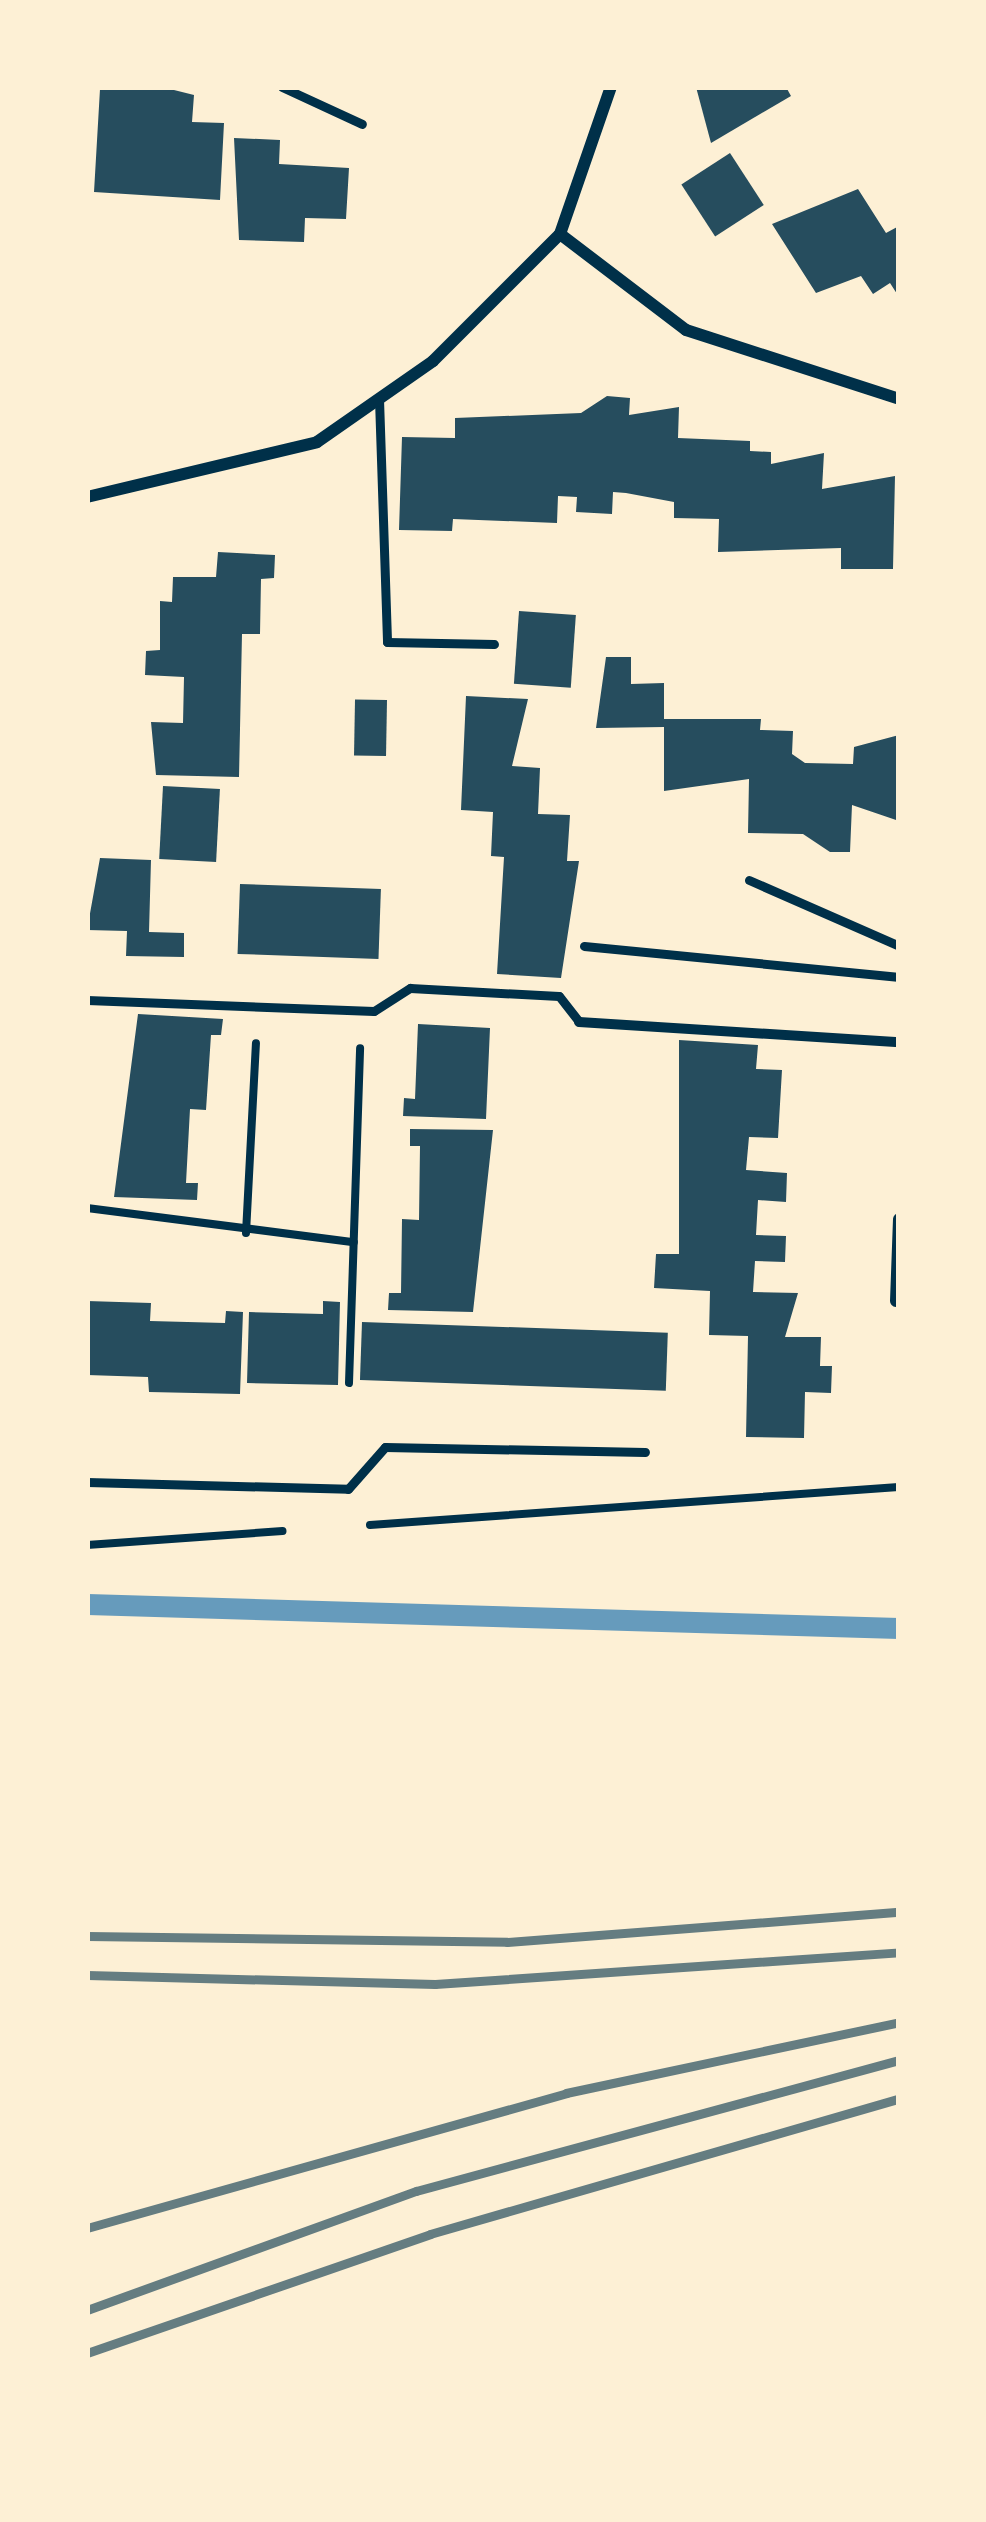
<!DOCTYPE html>
<html>
<head>
<meta charset="utf-8">
<style>
  body { margin:0 }
  #map { position:relative; width:986px; height:2522px; overflow:hidden; background:#fdf0d5; font-family:"Titillium Web",sans-serif }
  div>[style] { position:absolute }
  [style*='--x'] { left:calc(var(--x)*1px); top:calc(var(--y)*1px); width:calc(var(--w)*1px); rotate:calc(var(--a)*1deg) }
  .stream>* { height:21px; margin:-10.5px; padding:0 10.5px; transform-origin:10.5px; border-radius:10.5px; background:#669bbc }
  .building>* { inset:0; background:#264d5e; transform-origin:0 0 }
  .path>* { height:8px; margin:-4px; padding:0 4px; transform-origin:4px; border-radius:4px; background:#003049 }
  .service>* { height:9px; margin:-4.5px; padding:0 4.5px; transform-origin:4.5px; border-radius:4.5px; background:#003049 }
  .pedestrian>* { height:10px; margin:-5px; padding:0 5px; transform-origin:5px; border-radius:5px; background:#003049 }
  .minor>* { height:12px; margin:-6px; padding:0 6px; transform-origin:6px; border-radius:6px; background:#003049 }
  .rail>* { height:9px; margin:-4.5px; padding:0 4.5px; transform-origin:4.5px; border-radius:4.5px; background:#657d81 }
  span { translate:-50% -50%; white-space:nowrap; text-align:center; line-height:1.15; -webkit-text-stroke:9px #fdf0d5; paint-order:stroke }
  .frame { position:absolute; inset:0; border:90px solid #fdf0d5; pointer-events:none }
</style>
</head>
<body>
<div id="map">
  <div class="stream">
    <div style="--x:87;--y:1604;--w:812;--a:1.69"></div>
  </div>
  <div class="building">
    <div style="clip-path:polygon(162px 87px,194px 95px,192px 122px,224px 123px,220px 200px,94px 192px,100px 89px)"></div>
    <div style="clip-path:polygon(696px 87px,786px 87px,791px 96px,711px 143px)"></div>
    <div style="clip-path:polygon(234px 138px,280px 140px,279px 164px,349px 168px,346px 219px,305px 218px,304px 242px,239px 240px)"></div>
    <div style="left:730px;top:153px;width:62px;height:58px;rotate:57deg"></div>
    <div style="clip-path:polygon(858px 189px,886px 233px,899px 226px,899px 297px,890px 283px,873px 294px,861px 276px,816px 293px,772px 224px)"></div>
    <div style="clip-path:polygon(607px 396px,630px 398px,629px 415px,679px 407px,678px 438px,750px 441px,750px 451px,771px 452px,771px 464px,824px 453px,822px 489px,895px 476px,893px 569px,841px 569px,841px 548px,718px 552px,719px 519px,674px 518px,674px 502px,626px 493px,613px 492px,612px 514px,576px 512px,577px 497px,558px 496px,557px 523px,453px 519px,452px 531px,399px 530px,402px 437px,455px 438px,455px 418px,581px 413px)"></div>
    <div style="clip-path:polygon(218px 552px,275px 555px,274px 578px,261px 579px,260px 634px,242px 634px,239px 777px,156px 775px,151px 722px,183px 723px,184px 677px,145px 675px,146px 651px,160px 650px,160px 601px,172px 602px,173px 577px,216px 577px)"></div>
    <div style="left:519px;top:611px;width:57px;height:73px;rotate:4deg"></div>
    <div style="clip-path:polygon(606px 657px,631px 657px,631px 684px,664px 683px,664px 719px,761px 719px,760px 730px,793px 731px,792px 754px,805px 763px,853px 764px,854px 747px,899px 735px,899px 821px,852px 805px,850px 852px,830px 852px,803px 834px,748px 833px,749px 779px,664px 791px,664px 727px,596px 728px)"></div>
    <div style="clip-path:polygon(466px 696px,528px 699px,512px 766px,540px 768px,538px 814px,570px 815px,567px 861px,579px 861px,561px 978px,497px 974px,504px 857px,491px 856px,493px 812px,461px 810px)"></div>
    <div style="left:387px;top:700px;width:56px;height:32px;rotate:91deg"></div>
    <div style="left:163px;top:786px;width:57px;height:73px;rotate:3deg"></div>
    <div style="clip-path:polygon(100px 858px,151px 860px,149px 932px,184px 933px,184px 957px,126px 956px,127px 931px,87px 930px)"></div>
    <div style="left:240px;top:884px;width:141px;height:70px;rotate:2deg"></div>
    <div style="clip-path:polygon(138px 1014px,223px 1019px,221px 1035px,211px 1035px,206px 1110px,190px 1109px,186px 1183px,198px 1183px,197px 1200px,114px 1197px)"></div>
    <div style="clip-path:polygon(418px 1024px,490px 1028px,486px 1119px,403px 1116px,404px 1098px,415px 1099px)"></div>
    <div style="clip-path:polygon(679px 1040px,758px 1045px,756px 1069px,782px 1070px,778px 1138px,749px 1137px,746px 1170px,787px 1173px,786px 1202px,758px 1200px,756px 1235px,786px 1236px,785px 1262px,755px 1261px,753px 1292px,798px 1293px,785px 1337px,821px 1337px,820px 1366px,832px 1366px,831px 1393px,805px 1392px,804px 1438px,746px 1437px,748px 1336px,709px 1335px,710px 1291px,654px 1288px,656px 1254px,679px 1254px)"></div>
    <div style="clip-path:polygon(410px 1129px,493px 1130px,473px 1312px,388px 1310px,389px 1293px,401px 1293px,402px 1219px,419px 1220px,420px 1146px,410px 1146px)"></div>
    <div style="clip-path:polygon(87px 1301px,151px 1303px,150px 1321px,225px 1323px,226px 1311px,243px 1312px,240px 1394px,149px 1392px,148px 1377px,87px 1375px)"></div>
    <div style="clip-path:polygon(323px 1301px,340px 1302px,338px 1385px,247px 1383px,249px 1312px,323px 1314px)"></div>
    <div style="left:362px;top:1322px;width:306px;height:58px;rotate:2deg"></div>
  </div>
  <div class="path">
    <div style="--x:87;--y:1208;--w:269;--a:7.3"></div>
    <div style="--x:246;--y:1233;--w:190;--a:-87"></div>
    <div style="--x:349;--y:1383;--w:335;--a:-88.1"></div>
    <div style="--x:370;--y:1525;--w:530;--a:-4.11"></div>
    <div style="--x:87;--y:1545;--w:196;--a:-4.1"></div>
  </div>
  <div class="service">
    <div style="--x:282;--y:87;--w:88;--a:24.8"></div>
    <div style="--x:379;--y:399;--w:243;--a:88.1"></div>
    <div style="--x:387;--y:642;--w:107;--a:1.1"></div>
    <div style="--x:749;--y:880;--w:164;--a:23.7"></div>
    <div style="--x:584;--y:946;--w:317;--a:5.6"></div>
    <div style="--x:87;--y:1000;--w:287;--a:2.2"></div>
    <div style="--x:374;--y:1011;--w:43;--a:-32.6"></div>
    <div style="--x:410;--y:988;--w:149;--a:3.1"></div>
    <div style="--x:559;--y:996;--w:33;--a:52"></div>
    <div style="--x:87;--y:1482;--w:261;--a:1.5"></div>
    <div style="--x:348;--y:1489;--w:56;--a:-48.6"></div>
    <div style="--x:385;--y:1447;--w:260;--a:1.1"></div>
  </div>
  <div class="pedestrian">
    <div style="--x:579;--y:1022;--w:321;--a:3.6"></div>
  </div>
  <div class="minor">
    <div style="--x:560;--y:234;--w:158;--a:37.3"></div>
    <div style="--x:686;--y:330;--w:224;--a:17.9"></div>
    <div style="--x:87;--y:497;--w:236;--a:-13.4"></div>
    <div style="--x:317;--y:442;--w:141;--a:-34.9"></div>
    <div style="--x:433;--y:361;--w:180;--a:-45"></div>
    <div style="--x:560;--y:234;--w:156;--a:-70.9"></div>
    <div style="--x:896;--y:1301;--w:82;--a:-87.9"></div>
  </div>
  <div class="rail">
    <div style="--x:87;--y:1936;--w:420;--a:0.8"></div>
    <div style="--x:507;--y:1942;--w:393;--a:-4.4"></div>
    <div style="--x:87;--y:1975;--w:348;--a:1.5"></div>
    <div style="--x:435;--y:1984;--w:465;--a:-3.9"></div>
    <div style="--x:87;--y:2228;--w:498;--a:-15.7"></div>
    <div style="--x:566;--y:2093;--w:340;--a:-12"></div>
    <div style="--x:87;--y:2310;--w:350;--a:-19.9"></div>
    <div style="--x:416;--y:2191;--w:500;--a:-15.17"></div>
    <div style="--x:87;--y:2353;--w:363;--a:-19.1"></div>
    <div style="--x:430;--y:2234;--w:488;--a:-16.1"></div>
  </div>
  <div class="frame"></div>
</div>
</body>
</html>
